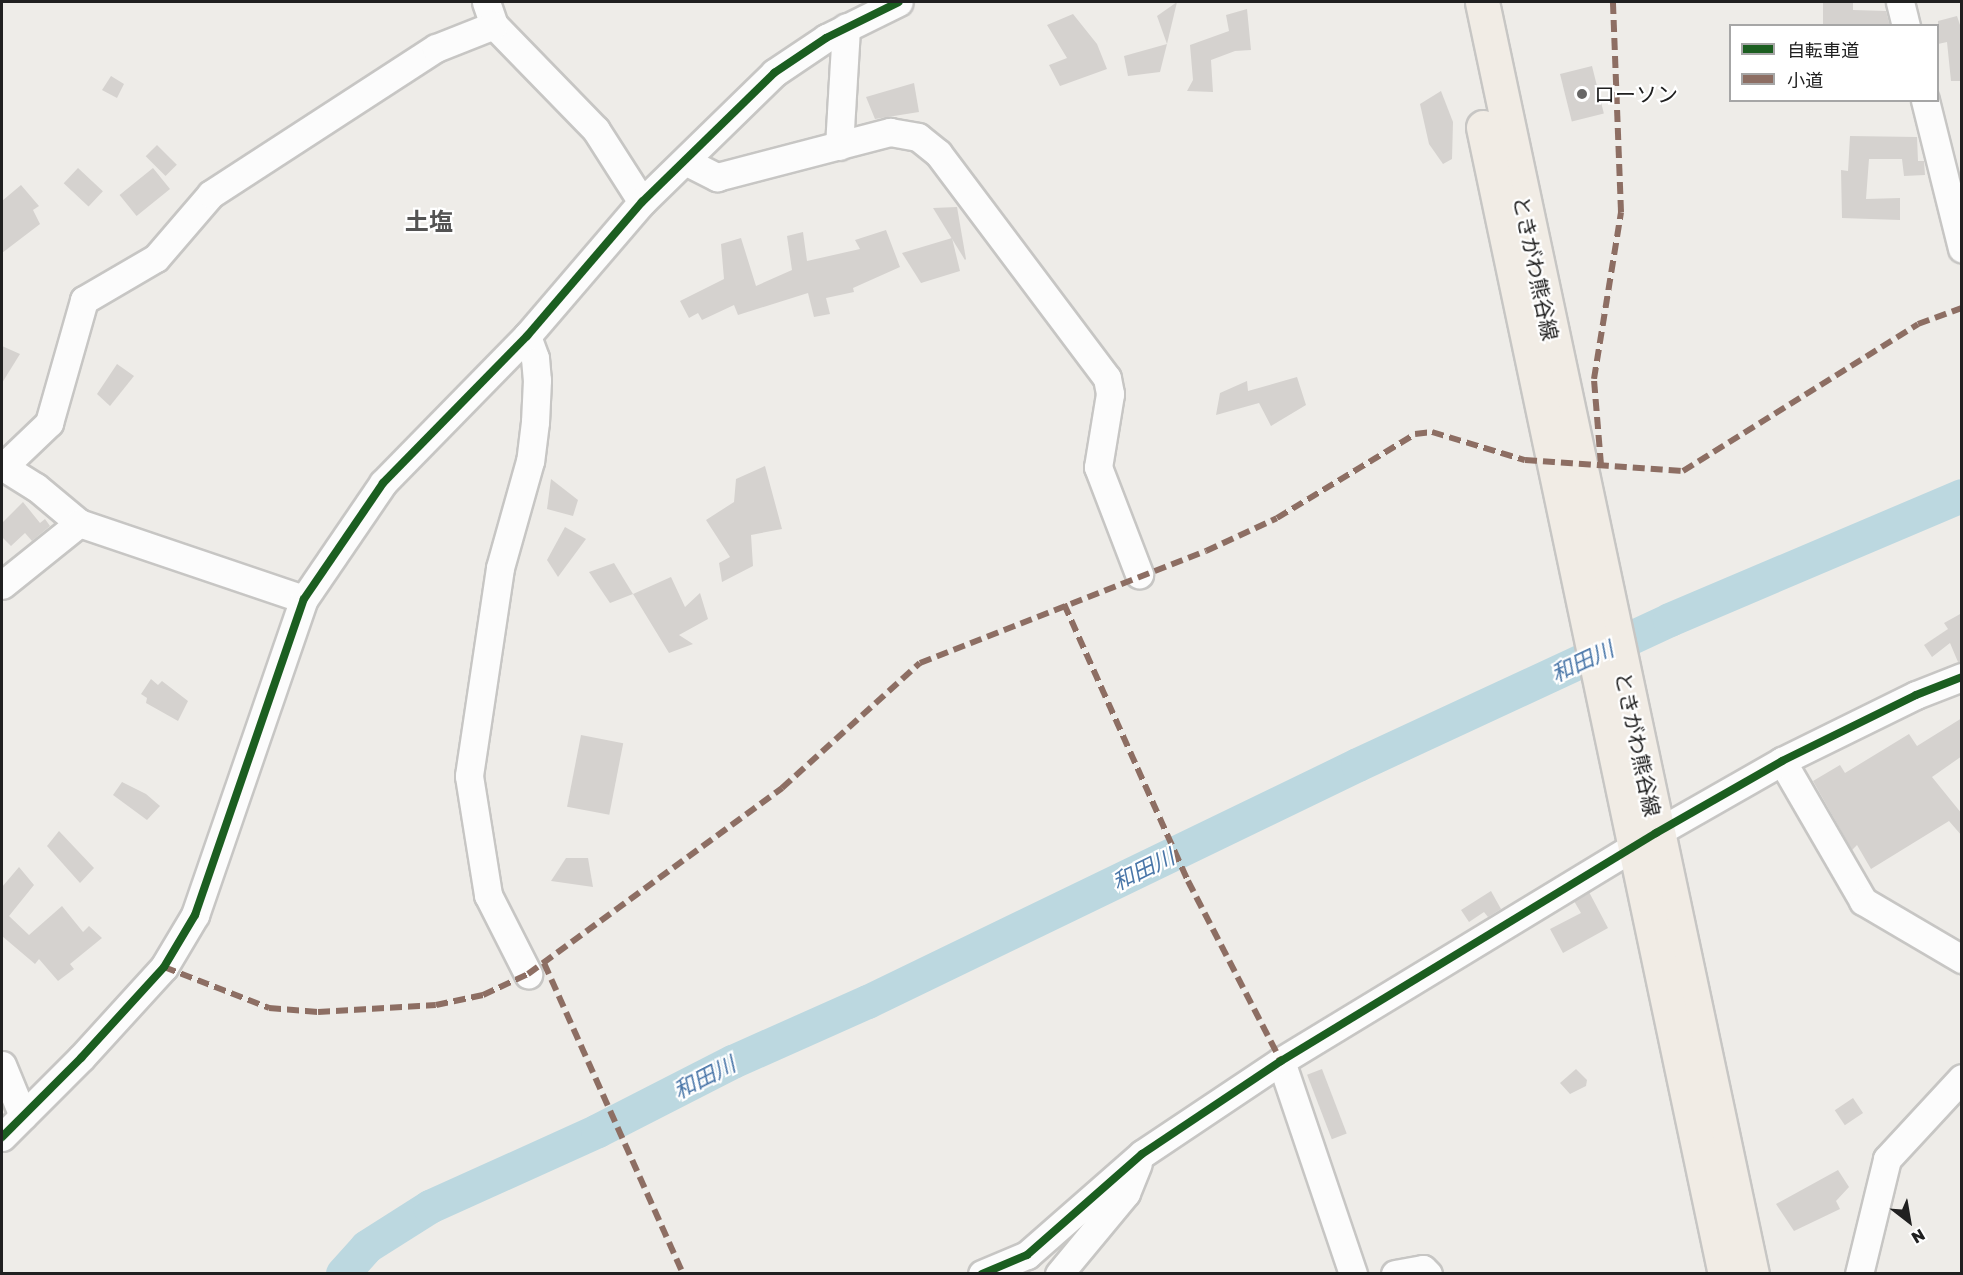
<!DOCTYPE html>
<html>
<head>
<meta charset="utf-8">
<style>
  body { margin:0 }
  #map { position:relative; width:1963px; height:1275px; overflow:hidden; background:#eeece8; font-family:"Golos Text","Noto Sans JP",sans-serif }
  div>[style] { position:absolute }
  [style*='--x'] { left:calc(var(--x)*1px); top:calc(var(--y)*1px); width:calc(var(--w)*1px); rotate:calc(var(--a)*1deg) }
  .river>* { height:34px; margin:-17px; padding:0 17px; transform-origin:17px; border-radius:17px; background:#bcd8e0 }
  .building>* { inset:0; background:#d5d2cf; transform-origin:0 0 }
  .roads { filter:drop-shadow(2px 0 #c7c6c4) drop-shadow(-2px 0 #c7c6c4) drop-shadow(0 2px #c7c6c4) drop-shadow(0 -2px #c7c6c4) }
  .minor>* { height:27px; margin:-13.5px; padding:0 13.5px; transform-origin:13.5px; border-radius:13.5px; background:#fcfcfc }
  .major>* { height:33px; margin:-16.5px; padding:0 16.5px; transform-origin:16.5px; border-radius:16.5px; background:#f1ece5 }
  .quiet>* { height:6px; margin-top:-3px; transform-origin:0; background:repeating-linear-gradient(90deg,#8d6e63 0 12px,transparent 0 18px) }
  .cycleway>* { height:8px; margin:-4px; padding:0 4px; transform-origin:4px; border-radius:4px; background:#1b5e20 }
  .dots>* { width:16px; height:16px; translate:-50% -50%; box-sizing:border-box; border:3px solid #fff; border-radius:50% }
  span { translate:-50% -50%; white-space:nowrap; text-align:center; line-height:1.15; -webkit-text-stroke:4.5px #fff; paint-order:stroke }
  .poi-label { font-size:21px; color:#202020 }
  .left { translate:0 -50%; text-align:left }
  .street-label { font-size:21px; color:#202020 }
  .water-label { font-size:22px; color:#4976a8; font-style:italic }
  .quarter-label { font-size:24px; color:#535353; font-weight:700 }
  .frame { position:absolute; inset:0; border:3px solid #202020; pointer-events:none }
  .legend { position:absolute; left:1729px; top:24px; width:210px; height:78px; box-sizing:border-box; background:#fff; border:2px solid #a6a6a6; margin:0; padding:8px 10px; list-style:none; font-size:18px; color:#202020 }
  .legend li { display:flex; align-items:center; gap:12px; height:30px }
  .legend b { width:30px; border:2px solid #a6a6a6 }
  .north { position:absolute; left:1879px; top:1191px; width:60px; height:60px; -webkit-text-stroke:4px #fff; paint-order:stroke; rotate:149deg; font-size:16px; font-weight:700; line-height:24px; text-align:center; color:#202020 }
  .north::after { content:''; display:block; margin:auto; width:21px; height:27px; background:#202020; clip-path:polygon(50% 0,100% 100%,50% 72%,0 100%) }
</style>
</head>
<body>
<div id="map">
  <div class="river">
    <div style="--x:343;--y:1274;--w:36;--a:-48"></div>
    <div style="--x:367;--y:1247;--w:75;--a:-32.4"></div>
    <div style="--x:430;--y:1207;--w:184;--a:-24.3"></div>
    <div style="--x:598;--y:1131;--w:152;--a:-27.1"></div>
    <div style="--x:733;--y:1062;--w:148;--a:-24"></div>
    <div style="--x:868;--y:1002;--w:544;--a:-25.81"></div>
    <div style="--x:1358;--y:765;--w:344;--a:-24.9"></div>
    <div style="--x:1670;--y:620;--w:317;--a:-23"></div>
  </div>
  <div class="building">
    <div style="clip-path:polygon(1177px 2px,1167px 44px,1157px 16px)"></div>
    <div style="clip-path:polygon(1823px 2px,1853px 2px,1853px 10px,1886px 11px,1890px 26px,1823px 26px)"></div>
    <div style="clip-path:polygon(1247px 9px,1251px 50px,1235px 51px,1211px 60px,1213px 92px,1187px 91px,1193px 80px,1190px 45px,1229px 31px,1226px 15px)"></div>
    <div style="clip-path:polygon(1073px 14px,1097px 44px,1107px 69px,1060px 86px,1049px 65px,1067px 58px,1047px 25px)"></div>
    <div style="clip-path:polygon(1957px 16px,1962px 31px,1962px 81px,1951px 81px,1947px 42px,1938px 44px,1938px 21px)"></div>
    <div style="clip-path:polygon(1167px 44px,1160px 72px,1128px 76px,1124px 56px)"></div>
    <div style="left:1592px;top:66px;width:49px;height:33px;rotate:76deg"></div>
    <div style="clip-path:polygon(111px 76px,124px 84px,117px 98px,102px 90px)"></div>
    <div style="clip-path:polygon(914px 83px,919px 112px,875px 119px,866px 97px)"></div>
    <div style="clip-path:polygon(1441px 91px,1453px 122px,1452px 159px,1443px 164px,1429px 144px,1420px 104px)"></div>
    <div style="clip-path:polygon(1850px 136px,1917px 137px,1918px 161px,1924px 161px,1925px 175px,1904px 176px,1902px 159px,1869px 159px,1866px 199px,1900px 198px,1900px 220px,1842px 218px,1841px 170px,1848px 171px)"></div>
    <div style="left:157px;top:145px;width:28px;height:16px;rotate:45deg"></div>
    <div style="left:78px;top:168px;width:34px;height:21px;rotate:43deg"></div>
    <div style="left:153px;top:168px;width:27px;height:43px;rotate:51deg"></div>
    <div style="clip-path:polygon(21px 185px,39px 206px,33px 210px,40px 224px,2px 253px,2px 201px)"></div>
    <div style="clip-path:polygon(957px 207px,966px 259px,965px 260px,933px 208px)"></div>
    <div style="clip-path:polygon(886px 230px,900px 267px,853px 288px,854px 292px,826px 298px,830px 314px,814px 317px,808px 293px,738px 315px,734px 305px,702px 320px,698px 313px,689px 318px,680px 301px,724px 279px,721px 244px,741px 238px,756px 286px,792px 270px,787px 236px,803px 232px,807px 261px,860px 249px,855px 240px)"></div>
    <div style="clip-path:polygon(952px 238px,960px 271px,921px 283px,902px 253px)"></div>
    <div style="clip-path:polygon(2px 346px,20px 354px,2px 383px)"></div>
    <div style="clip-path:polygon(117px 364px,134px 376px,110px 406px,97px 394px)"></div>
    <div style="clip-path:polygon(1297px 377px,1306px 405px,1271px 426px,1259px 403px,1216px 415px,1220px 393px,1247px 381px,1248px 391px)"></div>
    <div style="clip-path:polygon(765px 466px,782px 529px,751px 535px,753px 566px,722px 582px,719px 563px,730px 557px,706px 520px,734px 502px,736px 479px)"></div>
    <div style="clip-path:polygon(551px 479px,578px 500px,573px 516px,547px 509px)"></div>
    <div style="clip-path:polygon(23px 502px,40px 523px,45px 519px,50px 526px,32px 541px,25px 533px,11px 546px,2px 537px,2px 523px)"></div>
    <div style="clip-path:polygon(565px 527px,586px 539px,558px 577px,547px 560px)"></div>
    <div style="clip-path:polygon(614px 563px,633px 594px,610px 603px,589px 572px)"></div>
    <div style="clip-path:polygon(671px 577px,685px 607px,700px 593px,708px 619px,679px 635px,693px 644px,669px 653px,633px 594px)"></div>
    <div style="clip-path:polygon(1962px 613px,1962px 662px,1958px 662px,1950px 643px,1932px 657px,1924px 645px,1948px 629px,1944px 623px)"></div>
    <div style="clip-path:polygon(151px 679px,158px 685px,162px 681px,188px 701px,178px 721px,146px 703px,147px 698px,141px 694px)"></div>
    <div style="clip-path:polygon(1962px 718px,1962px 756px,1932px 777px,1962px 814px,1962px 836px,1949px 821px,1871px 869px,1857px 845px,1852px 850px,1813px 781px,1840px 765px,1845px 773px,1909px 734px,1917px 746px)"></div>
    <div style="left:581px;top:735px;width:43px;height:73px;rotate:11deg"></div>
    <div style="clip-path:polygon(122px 782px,146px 794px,160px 806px,147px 820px,113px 795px)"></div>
    <div style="clip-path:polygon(59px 831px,94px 868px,80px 883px,47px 846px)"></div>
    <div style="clip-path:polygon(566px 858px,588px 858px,593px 887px,551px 881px)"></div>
    <div style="clip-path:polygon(19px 867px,34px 885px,9px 916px,29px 935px,62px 906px,83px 932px,89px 926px,102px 938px,70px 964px,74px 969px,58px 981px,39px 959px,35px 964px,2px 936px,2px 887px)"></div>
    <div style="clip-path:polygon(1491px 891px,1501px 909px,1488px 917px,1484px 912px,1469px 922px,1461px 910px)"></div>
    <div style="clip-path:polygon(1589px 892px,1608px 928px,1563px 953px,1550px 929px,1581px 913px,1574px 901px)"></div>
    <div style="left:1322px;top:1069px;width:69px;height:16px;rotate:69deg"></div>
    <div style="clip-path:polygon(1576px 1069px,1587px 1080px,1586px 1086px,1570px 1094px,1560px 1083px)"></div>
    <div style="left:1853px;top:1098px;width:18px;height:22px;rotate:56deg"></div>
    <div style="clip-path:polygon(1838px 1170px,1849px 1187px,1836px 1201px,1840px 1209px,1794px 1231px,1776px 1204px)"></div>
  </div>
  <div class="roads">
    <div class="minor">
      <div style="--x:486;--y:2;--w:24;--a:71"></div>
      <div style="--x:494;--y:25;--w:146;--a:45.8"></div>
      <div style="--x:596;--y:130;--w:85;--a:57.4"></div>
      <div style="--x:1900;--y:2;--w:25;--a:76"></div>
      <div style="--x:1925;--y:100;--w:153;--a:76"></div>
      <div style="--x:839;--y:146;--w:119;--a:-86.6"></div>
      <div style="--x:685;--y:161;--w:36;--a:27"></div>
      <div style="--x:717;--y:177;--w:179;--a:-14.6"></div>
      <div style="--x:890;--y:132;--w:28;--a:10"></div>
      <div style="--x:918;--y:137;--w:26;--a:39"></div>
      <div style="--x:938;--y:153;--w:281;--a:53.1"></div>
      <div style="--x:1107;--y:378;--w:16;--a:79"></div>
      <div style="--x:1110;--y:394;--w:74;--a:99.3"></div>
      <div style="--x:1098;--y:467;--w:115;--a:69"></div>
      <div style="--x:527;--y:336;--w:23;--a:70"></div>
      <div style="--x:535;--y:358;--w:22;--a:85"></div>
      <div style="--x:537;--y:380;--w:42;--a:92.7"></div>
      <div style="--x:535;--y:422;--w:39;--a:97"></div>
      <div style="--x:530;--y:461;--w:111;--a:105.7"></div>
      <div style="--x:500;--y:568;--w:210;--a:98.5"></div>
      <div style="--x:469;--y:776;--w:121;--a:80.9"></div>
      <div style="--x:488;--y:895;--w:89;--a:63.1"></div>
      <div style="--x:2;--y:466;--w:40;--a:32"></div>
      <div style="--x:36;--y:487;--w:56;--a:39.9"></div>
      <div style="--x:79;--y:523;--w:237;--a:18.7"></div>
      <div style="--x:3;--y:467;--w:64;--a:-43.7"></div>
      <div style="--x:49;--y:423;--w:128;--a:-74.1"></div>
      <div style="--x:84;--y:300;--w:83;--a:-30.3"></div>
      <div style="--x:156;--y:258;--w:84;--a:-49.3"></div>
      <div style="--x:211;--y:194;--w:268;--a:-33"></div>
      <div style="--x:436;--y:48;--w:62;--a:-21.6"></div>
      <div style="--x:2;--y:585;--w:99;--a:-38.8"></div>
      <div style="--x:1782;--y:761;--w:162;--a:59.9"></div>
      <div style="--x:1863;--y:901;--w:115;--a:30.4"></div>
      <div style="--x:1281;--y:1061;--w:225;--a:71.3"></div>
      <div style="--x:2;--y:1065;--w:55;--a:67.6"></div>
      <div style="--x:2;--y:1137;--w:112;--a:-45"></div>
      <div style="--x:81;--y:1058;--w:123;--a:-47.6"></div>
      <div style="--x:164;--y:967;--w:61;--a:-59.2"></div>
      <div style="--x:195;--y:915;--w:334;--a:-71"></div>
      <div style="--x:304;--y:599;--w:140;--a:-55.7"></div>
      <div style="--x:383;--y:483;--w:206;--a:-45.6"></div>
      <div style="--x:527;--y:336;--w:177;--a:-49.4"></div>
      <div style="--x:642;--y:202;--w:185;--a:-44.3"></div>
      <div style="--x:774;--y:73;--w:63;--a:-33.9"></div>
      <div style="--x:826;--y:38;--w:81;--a:-26.3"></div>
      <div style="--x:982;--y:1274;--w:49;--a:-22.9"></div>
      <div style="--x:1027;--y:1255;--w:153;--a:-41.3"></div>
      <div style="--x:1142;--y:1154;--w:167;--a:-33.8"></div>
      <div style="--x:1281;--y:1061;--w:439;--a:-31.3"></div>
      <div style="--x:1656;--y:833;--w:145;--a:-29.7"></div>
      <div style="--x:1782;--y:761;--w:149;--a:-26.2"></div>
      <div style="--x:1916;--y:695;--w:49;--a:-21.4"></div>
      <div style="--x:1059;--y:1274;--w:105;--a:-50.4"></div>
      <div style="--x:1126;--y:1193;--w:31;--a:-68"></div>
      <div style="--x:1395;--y:1274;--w:28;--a:-10"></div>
      <div style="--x:1423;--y:1269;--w:7;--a:45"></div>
      <div style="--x:1859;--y:1274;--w:118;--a:-76.3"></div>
      <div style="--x:1887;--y:1159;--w:110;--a:-47.2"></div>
    </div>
    <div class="major">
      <div style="--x:1482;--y:2;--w:1300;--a:78.02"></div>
      <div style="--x:1483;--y:127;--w:1172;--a:78.09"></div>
    </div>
  </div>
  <div class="quiet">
    <div style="--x:1601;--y:465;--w:86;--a:-94.7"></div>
    <div style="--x:1594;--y:379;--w:169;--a:-80.8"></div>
    <div style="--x:1621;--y:212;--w:210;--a:-92.2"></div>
    <div style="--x:1064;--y:604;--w:303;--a:65.9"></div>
    <div style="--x:1188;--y:881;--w:203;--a:62.7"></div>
    <div style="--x:544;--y:963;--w:341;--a:65.9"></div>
    <div style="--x:164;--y:967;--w:113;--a:21.3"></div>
    <div style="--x:269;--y:1008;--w:49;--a:4.7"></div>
    <div style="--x:318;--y:1012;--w:118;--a:-3.4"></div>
    <div style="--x:436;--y:1005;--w:48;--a:-12"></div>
    <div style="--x:483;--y:995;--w:50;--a:-25"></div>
    <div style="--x:528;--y:974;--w:315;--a:-36.2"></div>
    <div style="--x:782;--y:788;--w:186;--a:-42.2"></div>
    <div style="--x:920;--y:663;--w:307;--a:-21.4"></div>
    <div style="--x:1206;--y:551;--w:78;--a:-24.9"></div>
    <div style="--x:1277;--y:518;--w:162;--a:-31.3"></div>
    <div style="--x:1415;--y:434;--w:17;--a:-7"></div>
    <div style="--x:1432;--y:432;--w:97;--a:16.8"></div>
    <div style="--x:1525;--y:460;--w:158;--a:4"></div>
    <div style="--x:1683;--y:471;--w:277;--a:-32"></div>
    <div style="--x:1918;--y:324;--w:47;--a:-20"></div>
  </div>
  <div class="cycleway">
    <div style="--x:2;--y:1137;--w:112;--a:-45"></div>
    <div style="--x:81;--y:1058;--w:123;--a:-47.6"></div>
    <div style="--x:164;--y:967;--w:61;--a:-59.2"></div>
    <div style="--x:195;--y:915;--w:334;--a:-71"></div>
    <div style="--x:304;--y:599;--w:140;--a:-55.7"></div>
    <div style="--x:383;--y:483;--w:206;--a:-45.6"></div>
    <div style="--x:527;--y:336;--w:177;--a:-49.4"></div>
    <div style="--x:642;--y:202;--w:185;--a:-44.3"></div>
    <div style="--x:774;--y:73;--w:63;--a:-33.9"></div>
    <div style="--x:826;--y:38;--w:81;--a:-26.3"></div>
    <div style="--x:982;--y:1274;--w:49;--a:-22.9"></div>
    <div style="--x:1027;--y:1255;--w:153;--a:-41.3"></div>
    <div style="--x:1142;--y:1154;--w:167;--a:-33.8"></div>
    <div style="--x:1281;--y:1061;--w:439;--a:-31.3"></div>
    <div style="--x:1656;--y:833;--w:145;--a:-29.7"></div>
    <div style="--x:1782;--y:761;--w:149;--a:-26.2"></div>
    <div style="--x:1916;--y:695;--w:49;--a:-21.4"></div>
  </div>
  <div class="dots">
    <div style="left:1582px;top:94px;background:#686766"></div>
  </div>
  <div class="poi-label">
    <span class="left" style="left:1594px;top:94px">ローソン</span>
  </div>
  <div class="street-label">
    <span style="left:1536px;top:268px;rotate:78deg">ときがわ熊谷線</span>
    <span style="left:1638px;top:744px;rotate:78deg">ときがわ熊谷線</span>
  </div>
  <div class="water-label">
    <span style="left:1582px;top:661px;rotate:-25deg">和田川</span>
    <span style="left:1143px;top:869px;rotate:-26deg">和田川</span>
    <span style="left:704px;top:1077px;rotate:-27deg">和田川</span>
  </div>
  <div class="quarter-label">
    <span style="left:429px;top:221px">土塩</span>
  </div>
  <div class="frame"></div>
  <ul class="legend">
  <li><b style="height:8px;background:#1b5e20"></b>自転車道</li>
  <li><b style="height:8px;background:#8d6e63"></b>小道</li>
  </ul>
  <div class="north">N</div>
</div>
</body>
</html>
